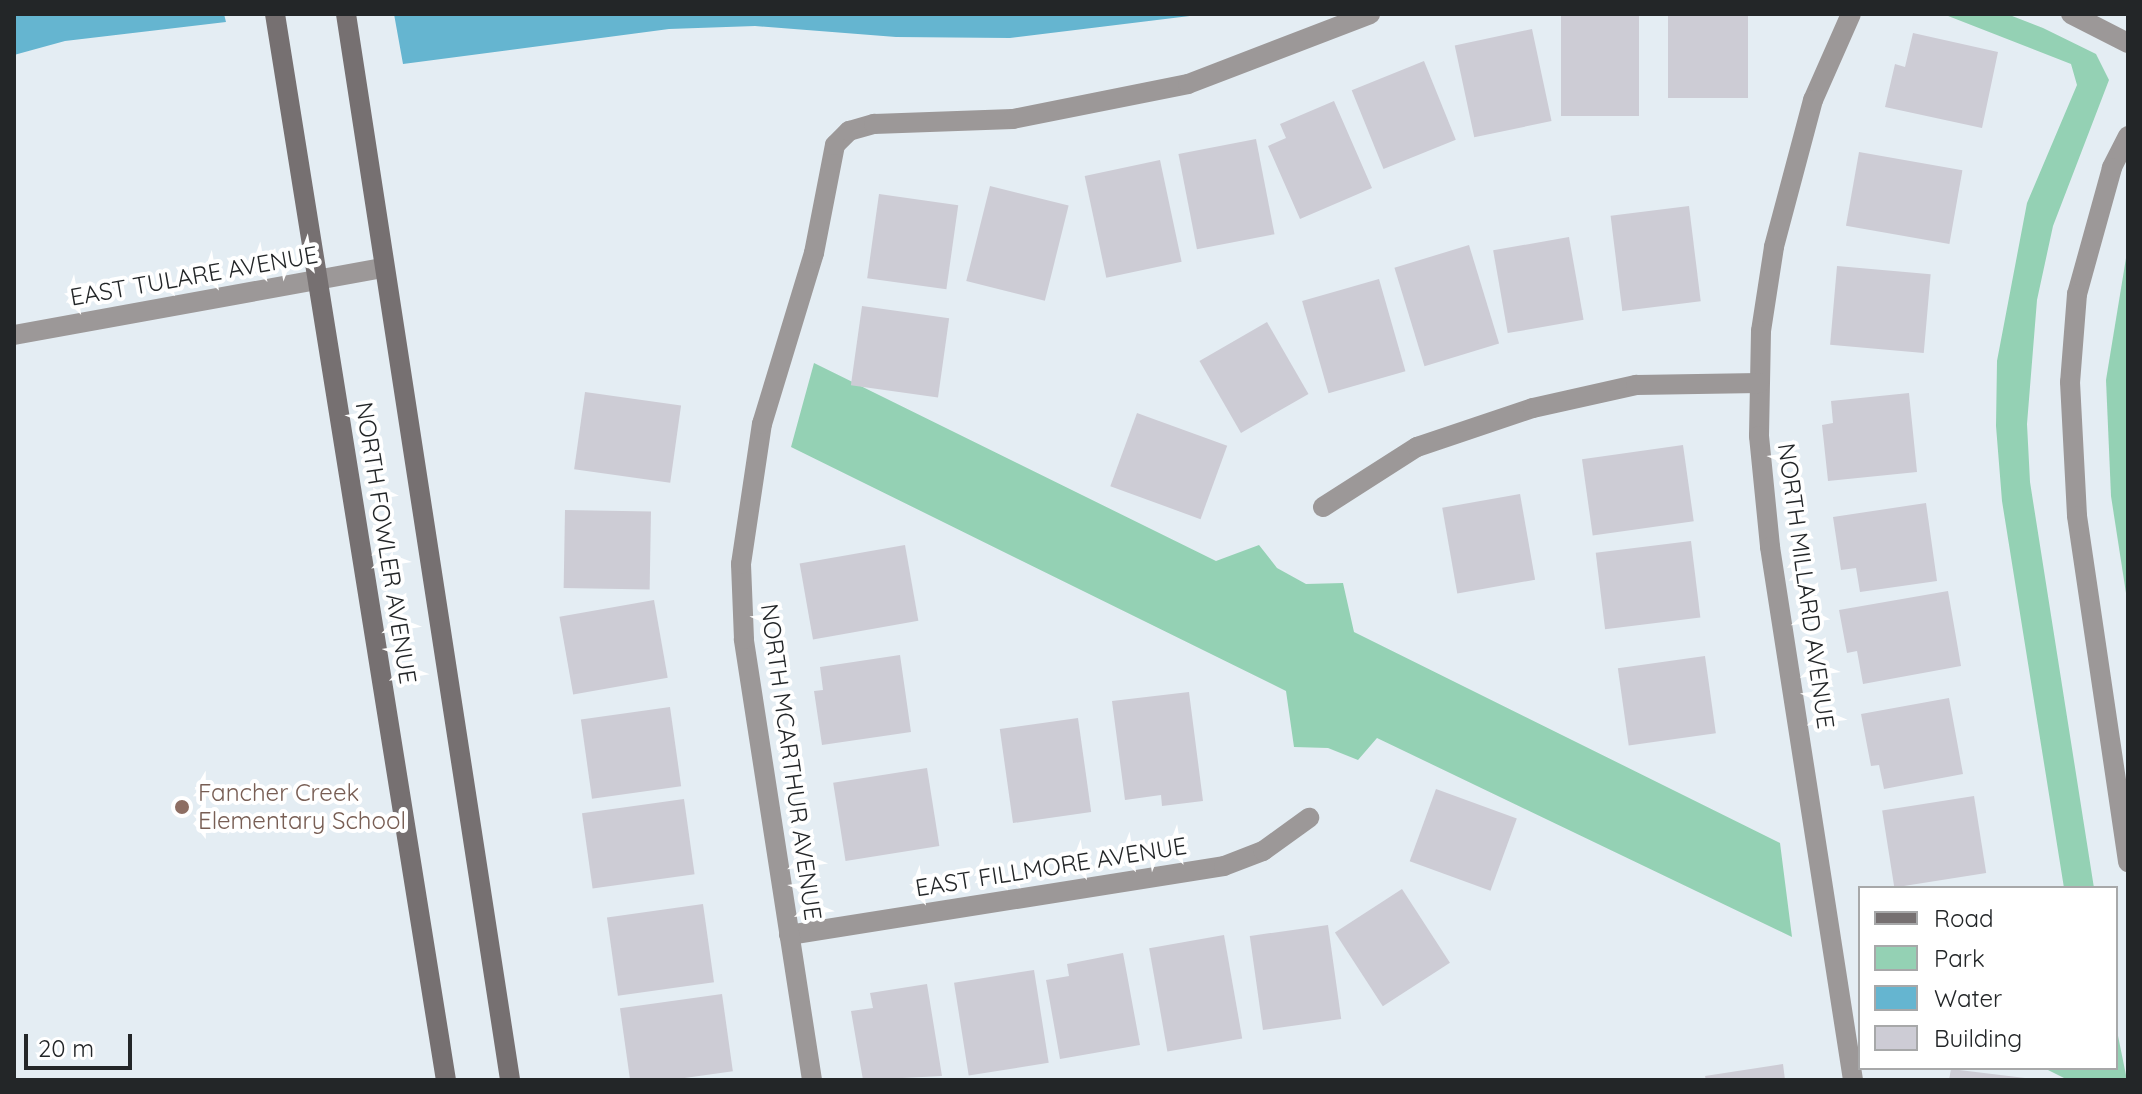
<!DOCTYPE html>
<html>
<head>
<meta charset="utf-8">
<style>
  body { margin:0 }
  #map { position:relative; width:2142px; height:1094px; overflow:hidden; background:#e4edf3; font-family:Quicksand,sans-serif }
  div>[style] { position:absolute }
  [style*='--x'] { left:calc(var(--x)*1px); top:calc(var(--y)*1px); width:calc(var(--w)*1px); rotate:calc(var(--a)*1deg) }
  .green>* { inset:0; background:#94d1b4 }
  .water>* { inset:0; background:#65b5d0 }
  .building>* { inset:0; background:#cdccd5; transform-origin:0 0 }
  .minor>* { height:20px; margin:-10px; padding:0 10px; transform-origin:10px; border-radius:10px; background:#9c9898 }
  .tertiary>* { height:20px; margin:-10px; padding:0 10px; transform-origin:10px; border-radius:10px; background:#9c9898 }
  .secondary>* { height:20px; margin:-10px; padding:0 10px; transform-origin:10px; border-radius:10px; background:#767071 }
  .dots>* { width:22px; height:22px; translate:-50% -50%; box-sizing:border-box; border:4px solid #fff; border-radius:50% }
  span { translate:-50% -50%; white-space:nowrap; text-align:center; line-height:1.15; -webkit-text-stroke:8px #fff; paint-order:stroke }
  .street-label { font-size:24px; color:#232628 }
  .education-label { font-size:24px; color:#785e54 }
  .left { translate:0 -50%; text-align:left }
  .frame { position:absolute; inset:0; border:16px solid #232628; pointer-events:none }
  .legend { position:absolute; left:1858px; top:886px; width:260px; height:184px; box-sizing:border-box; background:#fff; border:2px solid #a7a8a9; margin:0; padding:10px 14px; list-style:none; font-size:24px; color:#232628 }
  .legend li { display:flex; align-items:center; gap:16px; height:40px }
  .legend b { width:40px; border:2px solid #a7a8a9 }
  .scale { position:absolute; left:24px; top:1034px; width:108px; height:36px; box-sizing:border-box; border:4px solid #232628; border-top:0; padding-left:10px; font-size:24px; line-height:28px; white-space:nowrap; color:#232628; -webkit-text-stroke:6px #fff; paint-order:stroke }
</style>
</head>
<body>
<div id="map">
  <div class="green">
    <div style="clip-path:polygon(1943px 14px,2007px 14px,2043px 28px,2096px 54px,2109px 80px,2053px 226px,2037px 300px,2027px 424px,2030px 482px,2094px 888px,2064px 888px,2002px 501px,1996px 426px,1997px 361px,2027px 203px,2077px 85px,2071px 64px)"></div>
    <div style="clip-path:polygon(2128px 246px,2128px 606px,2111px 496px,2106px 380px)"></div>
    <div style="clip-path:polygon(814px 363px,1216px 561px,1259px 545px,1277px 568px,1306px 584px,1343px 583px,1354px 632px,1780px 843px,1792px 937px,1377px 738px,1358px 760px,1328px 748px,1294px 747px,1286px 691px,791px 447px)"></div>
    <div style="clip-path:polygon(2116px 1026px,2127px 1080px,2068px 1080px,2044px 1068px,2116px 1068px)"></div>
  </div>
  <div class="water">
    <div style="clip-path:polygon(14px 14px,224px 14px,226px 22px,65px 41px,14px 55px)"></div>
    <div style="clip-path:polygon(394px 14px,1206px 14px,1010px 38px,896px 37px,755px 26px,669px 29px,403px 64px)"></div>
  </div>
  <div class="building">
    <div style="left:1561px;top:14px;width:78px;height:102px"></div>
    <div style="left:1668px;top:14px;width:80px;height:84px"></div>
    <div style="left:1532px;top:29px;width:94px;height:79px;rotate:78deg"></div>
    <div style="clip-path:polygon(1913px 33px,1998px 52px,1982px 128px,1885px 107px,1895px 64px,1905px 67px)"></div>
    <div style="left:1424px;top:61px;width:85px;height:78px;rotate:68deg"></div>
    <div style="clip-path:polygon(1334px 101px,1372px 188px,1300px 219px,1268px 146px,1286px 138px,1280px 124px)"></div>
    <div style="left:1256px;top:139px;width:97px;height:79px;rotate:79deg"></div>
    <div style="left:1859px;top:152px;width:105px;height:75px;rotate:10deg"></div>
    <div style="left:1160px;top:160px;width:104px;height:77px;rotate:78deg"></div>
    <div style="left:990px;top:186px;width:81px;height:98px;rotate:14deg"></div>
    <div style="left:879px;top:194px;width:80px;height:85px;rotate:8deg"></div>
    <div style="left:1689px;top:206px;width:96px;height:79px;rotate:83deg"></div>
    <div style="left:1569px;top:237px;width:84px;height:77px;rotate:80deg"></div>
    <div style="left:1469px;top:245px;width:103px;height:78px;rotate:73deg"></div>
    <div style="left:1837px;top:266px;width:94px;height:79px;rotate:5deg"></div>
    <div style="left:1379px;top:279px;width:96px;height:80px;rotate:74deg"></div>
    <div style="left:862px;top:306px;width:88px;height:80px;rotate:8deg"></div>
    <div style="left:1267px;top:322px;width:83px;height:78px;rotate:60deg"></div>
    <div style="left:585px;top:392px;width:97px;height:78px;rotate:8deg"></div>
    <div style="clip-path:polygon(1909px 393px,1917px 472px,1828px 481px,1822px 425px,1833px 423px,1831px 401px)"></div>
    <div style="left:1137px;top:413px;width:96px;height:78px;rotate:20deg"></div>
    <div style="left:1683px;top:445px;width:77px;height:102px;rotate:82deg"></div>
    <div style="left:1520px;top:494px;width:87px;height:79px;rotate:80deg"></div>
    <div style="clip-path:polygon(1926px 503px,1937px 581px,1860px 592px,1856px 568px,1841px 570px,1833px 517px)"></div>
    <div style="left:565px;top:510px;width:86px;height:78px;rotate:1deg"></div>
    <div style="left:1691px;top:541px;width:77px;height:96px;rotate:83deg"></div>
    <div style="left:905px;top:545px;width:77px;height:107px;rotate:80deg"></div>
    <div style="clip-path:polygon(1948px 591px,1961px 666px,1863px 684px,1857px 651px,1847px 653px,1839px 610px)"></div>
    <div style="left:654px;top:600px;width:79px;height:96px;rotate:80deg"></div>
    <div style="clip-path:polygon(900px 655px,911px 732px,822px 745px,814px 691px,823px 690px,820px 667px)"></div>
    <div style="left:1705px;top:656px;width:78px;height:88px;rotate:82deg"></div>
    <div style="clip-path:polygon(1189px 692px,1203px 801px,1162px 806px,1161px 795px,1125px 800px,1112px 701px)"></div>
    <div style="clip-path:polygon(1949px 698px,1963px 774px,1884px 789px,1879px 765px,1871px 766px,1861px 714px)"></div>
    <div style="left:670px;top:707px;width:80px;height:90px;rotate:82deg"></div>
    <div style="left:1078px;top:718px;width:95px;height:79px;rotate:82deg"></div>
    <div style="left:927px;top:768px;width:79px;height:95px;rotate:81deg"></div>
    <div style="left:1436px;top:789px;width:86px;height:77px;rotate:20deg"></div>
    <div style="left:1974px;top:796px;width:78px;height:93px;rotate:81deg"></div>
    <div style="left:684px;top:799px;width:76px;height:103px;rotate:82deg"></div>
    <div style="left:1402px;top:889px;width:88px;height:80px;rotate:57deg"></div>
    <div style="left:703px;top:904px;width:79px;height:97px;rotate:82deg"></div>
    <div style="left:1328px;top:925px;width:95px;height:79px;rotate:82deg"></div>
    <div style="left:1224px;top:935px;width:105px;height:76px;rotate:80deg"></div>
    <div style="clip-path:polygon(1123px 953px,1140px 1045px,1060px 1059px,1046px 980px,1069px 976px,1067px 964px)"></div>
    <div style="left:1034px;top:970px;width:94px;height:81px;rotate:81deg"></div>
    <div style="clip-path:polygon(927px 984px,942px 1076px,863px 1080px,851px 1011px,873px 1008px,870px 993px)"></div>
    <div style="left:722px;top:994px;width:78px;height:103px;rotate:82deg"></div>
    <div style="clip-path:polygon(1783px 1064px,1785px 1080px,1706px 1080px,1705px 1076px)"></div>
    <div style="clip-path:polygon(1951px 1069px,2025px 1078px,2025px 1080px,1949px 1080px)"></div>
  </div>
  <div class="minor">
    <div style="--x:1851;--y:14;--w:94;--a:113.8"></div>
    <div style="--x:1813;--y:100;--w:152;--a:104.9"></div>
    <div style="--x:1774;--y:247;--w:85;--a:98.8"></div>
    <div style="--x:1761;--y:331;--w:105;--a:91.1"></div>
    <div style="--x:1759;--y:436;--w:112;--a:84.3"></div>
    <div style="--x:1770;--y:547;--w:539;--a:81.15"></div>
    <div style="--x:2071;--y:14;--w:64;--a:27"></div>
    <div style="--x:1323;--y:507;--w:112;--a:-32.6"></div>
    <div style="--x:1417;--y:447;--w:122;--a:-18.6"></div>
    <div style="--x:1533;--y:408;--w:106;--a:-12.6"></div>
    <div style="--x:1636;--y:385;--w:123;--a:-0.9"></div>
    <div style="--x:789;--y:935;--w:440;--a:-9"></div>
    <div style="--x:1224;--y:866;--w:42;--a:-21"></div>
    <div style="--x:1263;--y:851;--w:57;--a:-35.7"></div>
    <div style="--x:812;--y:1080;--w:446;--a:-98.8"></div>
    <div style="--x:744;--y:639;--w:75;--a:-92.3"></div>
    <div style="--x:741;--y:564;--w:142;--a:-81.5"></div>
    <div style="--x:762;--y:424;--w:179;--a:-73.1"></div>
    <div style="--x:814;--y:253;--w:110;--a:-79"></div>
    <div style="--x:835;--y:145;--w:20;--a:-45"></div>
    <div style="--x:849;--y:131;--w:26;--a:-16"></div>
    <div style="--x:874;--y:124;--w:139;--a:-2.1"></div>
    <div style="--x:1013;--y:119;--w:178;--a:-11.3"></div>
    <div style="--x:1188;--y:84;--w:195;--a:-21"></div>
  </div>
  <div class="tertiary">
    <div style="--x:2128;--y:136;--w:36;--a:117"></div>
    <div style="--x:2112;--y:168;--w:131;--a:105.5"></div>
    <div style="--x:2077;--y:294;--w:88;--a:94.5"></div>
    <div style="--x:2070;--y:382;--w:134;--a:87"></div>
    <div style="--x:2077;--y:516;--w:350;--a:81.6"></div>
    <div style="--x:14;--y:335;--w:375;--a:-10.3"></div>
  </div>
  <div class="secondary">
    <div style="--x:275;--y:14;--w:1080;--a:80.89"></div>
    <div style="--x:346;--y:14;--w:1079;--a:81.25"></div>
  </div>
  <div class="dots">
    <div style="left:182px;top:807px;background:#8d6e63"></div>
  </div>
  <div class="street-label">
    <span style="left:194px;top:276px;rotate:-10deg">EAST TULARE AVENUE</span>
    <span style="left:386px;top:543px;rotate:81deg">NORTH FOWLER AVENUE</span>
    <span style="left:1806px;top:586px;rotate:82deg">NORTH MILLARD AVENUE</span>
    <span style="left:791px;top:762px;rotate:82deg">NORTH MCARTHUR AVENUE</span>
    <span style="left:1051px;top:867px;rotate:-9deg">EAST FILLMORE AVENUE</span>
  </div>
  <div class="education-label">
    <span class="left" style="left:198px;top:807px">Fancher Creek<br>Elementary School</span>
  </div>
  <div class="frame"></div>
  <ul class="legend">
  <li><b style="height:10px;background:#767071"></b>Road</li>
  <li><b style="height:22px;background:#94d1b4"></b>Park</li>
  <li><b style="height:22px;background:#65b5d0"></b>Water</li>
  <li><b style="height:22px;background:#cdccd5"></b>Building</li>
  </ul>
  <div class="scale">20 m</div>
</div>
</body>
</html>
